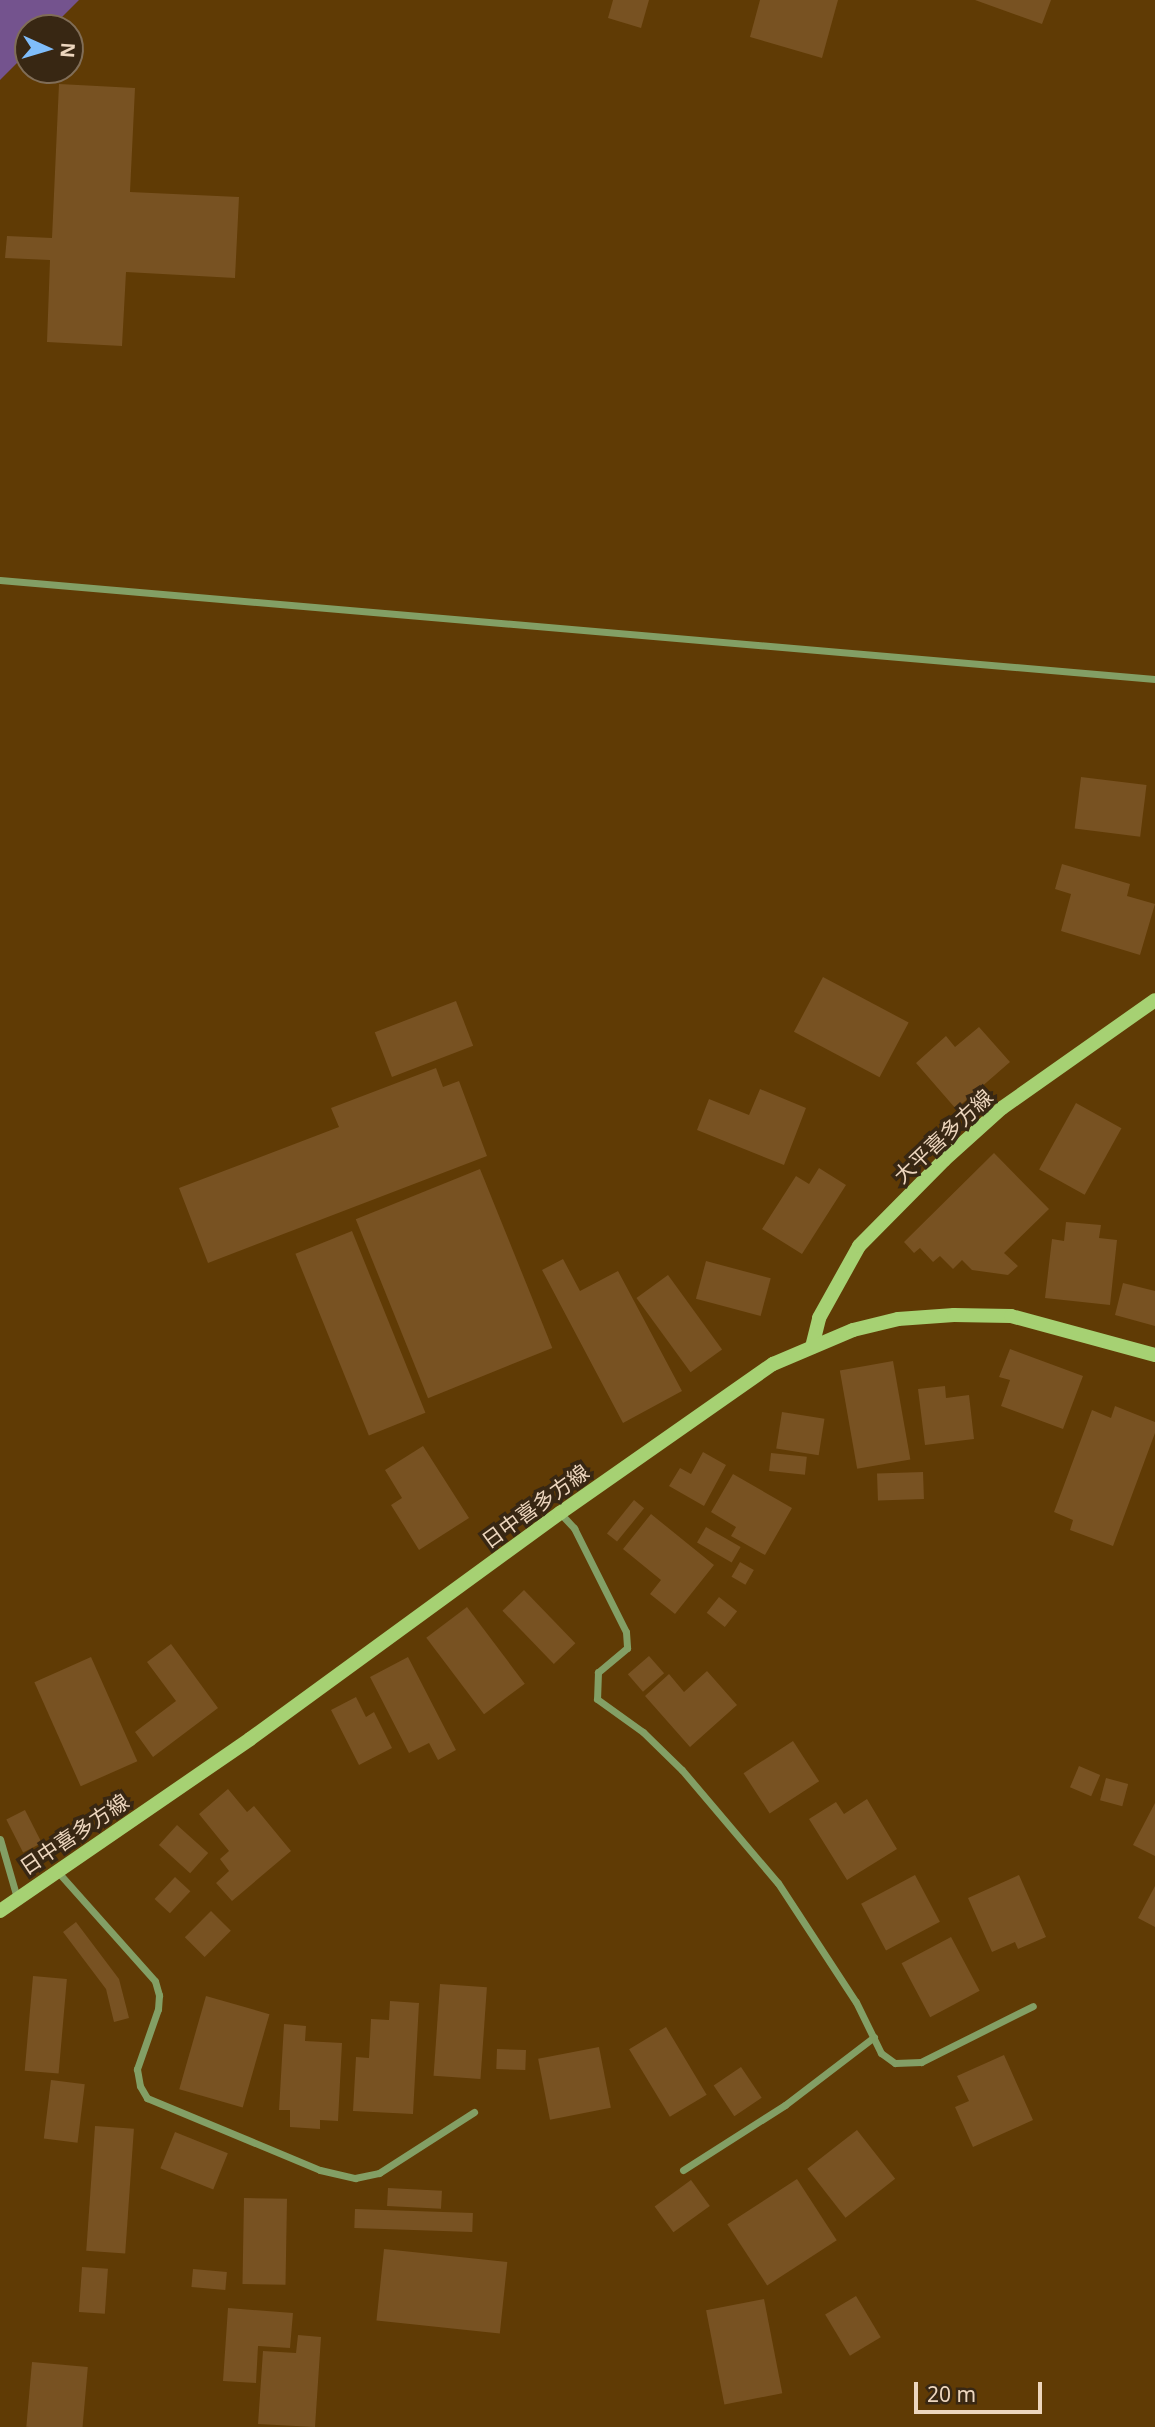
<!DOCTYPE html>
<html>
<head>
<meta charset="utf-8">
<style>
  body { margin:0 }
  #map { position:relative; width:1155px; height:2427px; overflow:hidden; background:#603b05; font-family:"Noto Sans","Noto Sans JP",sans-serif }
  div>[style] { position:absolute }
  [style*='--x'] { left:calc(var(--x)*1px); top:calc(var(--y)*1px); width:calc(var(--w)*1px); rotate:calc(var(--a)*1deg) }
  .green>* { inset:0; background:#74538e }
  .building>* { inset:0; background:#785222; transform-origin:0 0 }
  .street>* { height:7px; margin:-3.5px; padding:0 3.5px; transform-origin:3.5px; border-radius:3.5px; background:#839f65 }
  .secondary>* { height:14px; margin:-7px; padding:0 7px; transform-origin:7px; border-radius:7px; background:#a6d173 }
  span { translate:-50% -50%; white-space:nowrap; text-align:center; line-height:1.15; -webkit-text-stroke:7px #382713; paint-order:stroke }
  .street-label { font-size:21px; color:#edd6be }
  .north { position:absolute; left:14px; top:14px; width:70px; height:70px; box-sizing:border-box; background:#382713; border:2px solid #806d57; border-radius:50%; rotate:94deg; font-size:19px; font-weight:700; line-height:28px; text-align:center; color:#edd6be }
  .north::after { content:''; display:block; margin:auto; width:24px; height:32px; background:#80bdfa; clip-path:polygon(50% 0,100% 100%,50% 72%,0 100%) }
  .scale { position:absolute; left:914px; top:2382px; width:128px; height:32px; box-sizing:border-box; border:4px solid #edd6be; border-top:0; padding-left:9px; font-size:21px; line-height:24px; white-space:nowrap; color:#edd6be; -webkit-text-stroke:5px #382713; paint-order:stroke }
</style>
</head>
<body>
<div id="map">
  <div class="green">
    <div style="clip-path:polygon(0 0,79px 0,51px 28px,28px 28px,28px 52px,0 80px)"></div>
  </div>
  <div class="building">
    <div style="clip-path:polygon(613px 0,649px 0,641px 28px,608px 18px)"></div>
    <div style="clip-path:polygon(760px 0,838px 0,822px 58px,750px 37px)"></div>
    <div style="clip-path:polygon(975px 0,1051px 0,1042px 24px)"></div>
    <div style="clip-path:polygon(59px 84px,135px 88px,130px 192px,239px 197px,235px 278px,126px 272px,122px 346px,47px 342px,50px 260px,5px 258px,7px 236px,52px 238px)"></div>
    <div style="left:1081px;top:777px;width:66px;height:52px;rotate:7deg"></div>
    <div style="clip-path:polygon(1062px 864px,1130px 884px,1127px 896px,1155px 904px,1140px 955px,1061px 931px,1071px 894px,1055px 889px)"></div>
    <div style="left:823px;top:977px;width:97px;height:62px;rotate:28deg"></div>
    <div style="left:456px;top:1001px;width:48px;height:87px;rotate:69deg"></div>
    <div style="clip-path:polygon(979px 1027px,1010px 1062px,956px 1109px,916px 1063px,946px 1036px,955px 1047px)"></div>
    <div style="clip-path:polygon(436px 1068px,443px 1087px,459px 1081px,487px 1156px,208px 1263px,179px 1188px,339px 1127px,331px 1108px)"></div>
    <div style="clip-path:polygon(760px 1089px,806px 1108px,784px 1165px,697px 1130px,709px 1099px,749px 1115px)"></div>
    <div style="left:1076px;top:1103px;width:52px;height:76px;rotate:29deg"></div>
    <div style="clip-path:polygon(994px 1153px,1049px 1209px,1004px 1253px,1018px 1266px,1008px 1275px,972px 1270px,962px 1260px,953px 1269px,940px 1256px,933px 1262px,920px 1248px,914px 1253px,904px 1242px)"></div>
    <div style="clip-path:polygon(819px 1168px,846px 1185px,802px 1254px,762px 1229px,796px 1176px,809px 1184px)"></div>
    <div style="left:480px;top:1169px;width:193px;height:134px;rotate:68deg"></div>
    <div style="clip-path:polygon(1066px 1222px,1101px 1225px,1099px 1238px,1117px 1240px,1110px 1305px,1045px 1298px,1052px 1239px,1064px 1241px)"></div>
    <div style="left:352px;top:1231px;width:196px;height:61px;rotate:68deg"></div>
    <div style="clip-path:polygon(563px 1259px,580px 1291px,618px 1271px,682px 1391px,623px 1423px,542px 1270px)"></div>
    <div style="left:706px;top:1261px;width:67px;height:39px;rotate:15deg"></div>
    <div style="left:668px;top:1275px;width:92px;height:39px;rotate:54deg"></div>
    <div style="clip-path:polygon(1123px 1283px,1155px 1291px,1155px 1326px,1115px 1315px)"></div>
    <div style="clip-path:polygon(1010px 1349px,1083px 1376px,1063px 1429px,1001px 1406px,1010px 1380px,999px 1377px)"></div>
    <div style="left:893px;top:1361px;width:100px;height:54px;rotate:80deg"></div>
    <div style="clip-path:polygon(945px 1386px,946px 1398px,969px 1395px,974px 1439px,925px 1445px,918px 1389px)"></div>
    <div style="clip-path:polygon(1115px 1406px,1155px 1422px,1155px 1433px,1113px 1546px,1070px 1530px,1073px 1520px,1054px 1512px,1092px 1410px,1111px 1418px)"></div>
    <div style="left:782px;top:1412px;width:43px;height:37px;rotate:9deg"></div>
    <div style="clip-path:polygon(423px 1446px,469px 1518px,419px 1550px,391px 1505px,402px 1498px,385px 1470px)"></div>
    <div style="clip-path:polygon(703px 1452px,726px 1465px,704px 1506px,669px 1486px,680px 1468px,691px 1474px)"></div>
    <div style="left:771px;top:1453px;width:36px;height:18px;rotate:6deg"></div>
    <div style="left:923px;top:1472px;width:27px;height:46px;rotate:88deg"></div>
    <div style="clip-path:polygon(733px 1474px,792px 1508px,765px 1555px,731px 1536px,736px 1527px,711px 1512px)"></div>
    <div style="left:634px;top:1500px;width:13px;height:43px;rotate:39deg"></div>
    <div style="clip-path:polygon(651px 1514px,714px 1565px,675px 1614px,650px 1594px,661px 1580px,623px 1549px)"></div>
    <div style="left:706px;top:1527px;width:40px;height:18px;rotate:30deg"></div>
    <div style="left:740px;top:1562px;width:16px;height:17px;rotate:30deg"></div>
    <div style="left:524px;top:1590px;width:74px;height:30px;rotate:46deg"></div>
    <div style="left:719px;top:1597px;width:23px;height:20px;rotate:38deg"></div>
    <div style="left:467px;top:1607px;width:96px;height:51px;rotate:53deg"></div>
    <div style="clip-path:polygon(171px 1644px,218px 1708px,153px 1757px,135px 1732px,176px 1701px,147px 1662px)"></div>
    <div style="left:649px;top:1656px;width:23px;height:28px;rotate:49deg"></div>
    <div style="left:91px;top:1657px;width:114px;height:62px;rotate:66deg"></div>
    <div style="clip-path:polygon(408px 1657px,456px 1750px,438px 1760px,429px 1743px,409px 1753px,370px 1677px)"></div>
    <div style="clip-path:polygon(707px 1671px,737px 1705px,690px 1747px,645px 1696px,669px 1674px,684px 1692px)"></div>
    <div style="clip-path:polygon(356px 1697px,366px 1717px,374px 1712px,392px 1748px,359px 1765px,331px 1710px)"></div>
    <div style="left:793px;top:1741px;width:48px;height:59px;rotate:57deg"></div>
    <div style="left:1079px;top:1766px;width:23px;height:23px;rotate:23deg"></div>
    <div style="left:1106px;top:1778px;width:23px;height:23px;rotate:15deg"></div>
    <div style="clip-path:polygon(228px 1789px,247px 1812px,254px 1806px,291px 1851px,232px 1901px,216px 1883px,229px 1871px,220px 1859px,229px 1851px,199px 1814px)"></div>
    <div style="clip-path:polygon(867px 1799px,897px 1849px,847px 1880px,809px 1819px,836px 1802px,844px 1814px)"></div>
    <div style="clip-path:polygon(1155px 1803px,1155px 1856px,1133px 1845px)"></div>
    <div style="left:25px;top:1810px;width:37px;height:21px;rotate:63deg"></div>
    <div style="left:177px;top:1825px;width:42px;height:27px;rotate:42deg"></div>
    <div style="left:915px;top:1875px;width:53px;height:61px;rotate:62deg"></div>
    <div style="clip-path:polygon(1019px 1875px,1046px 1937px,1018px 1949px,1015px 1942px,992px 1952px,968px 1898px)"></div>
    <div style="left:175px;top:1877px;width:21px;height:30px;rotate:43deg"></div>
    <div style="clip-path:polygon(1155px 1886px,1155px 1927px,1138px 1918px)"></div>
    <div style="left:211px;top:1911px;width:28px;height:37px;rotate:45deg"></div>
    <div style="clip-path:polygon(76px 1922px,119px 1979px,129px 2018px,114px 2022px,106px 1989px,63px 1932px)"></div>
    <div style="left:951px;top:1937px;width:61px;height:56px;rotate:62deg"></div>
    <div style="left:33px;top:1976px;width:34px;height:95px;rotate:5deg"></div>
    <div style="left:440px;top:1984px;width:47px;height:92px;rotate:4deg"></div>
    <div style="left:206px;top:1996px;width:66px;height:97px;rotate:16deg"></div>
    <div style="clip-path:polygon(390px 2001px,419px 2003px,413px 2114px,353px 2111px,356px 2057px,369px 2058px,371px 2019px,389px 2020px)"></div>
    <div style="clip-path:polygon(284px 2024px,306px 2026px,305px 2041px,342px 2043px,338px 2121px,320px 2120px,320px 2129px,290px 2127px,290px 2110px,279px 2110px)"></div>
    <div style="left:666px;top:2027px;width:79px;height:43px;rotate:59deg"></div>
    <div style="left:599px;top:2047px;width:62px;height:62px;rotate:79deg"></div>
    <div style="left:497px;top:2049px;width:29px;height:20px;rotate:2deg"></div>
    <div style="clip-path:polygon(1004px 2055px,1033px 2120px,973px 2147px,955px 2107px,969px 2101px,957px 2076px)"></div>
    <div style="left:741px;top:2067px;width:37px;height:33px;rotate:56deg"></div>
    <div style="left:51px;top:2080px;width:34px;height:59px;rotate:7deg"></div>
    <div style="left:95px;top:2126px;width:39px;height:125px;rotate:4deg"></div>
    <div style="left:857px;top:2130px;width:62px;height:63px;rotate:52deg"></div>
    <div style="left:175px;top:2132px;width:57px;height:39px;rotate:22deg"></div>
    <div style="left:797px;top:2179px;width:73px;height:83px;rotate:57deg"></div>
    <div style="left:691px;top:2180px;width:32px;height:45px;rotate:54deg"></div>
    <div style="left:388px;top:2188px;width:54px;height:18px;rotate:3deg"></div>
    <div style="left:244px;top:2198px;width:43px;height:86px;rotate:1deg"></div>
    <div style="left:355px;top:2209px;width:118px;height:19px;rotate:2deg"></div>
    <div style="left:384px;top:2249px;width:124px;height:72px;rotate:6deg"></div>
    <div style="left:82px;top:2267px;width:26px;height:45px;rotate:4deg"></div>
    <div style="left:193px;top:2269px;width:34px;height:18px;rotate:5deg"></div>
    <div style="left:856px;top:2296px;width:48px;height:36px;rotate:59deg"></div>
    <div style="left:764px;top:2299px;width:96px;height:59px;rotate:79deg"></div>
    <div style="clip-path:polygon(228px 2308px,293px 2313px,290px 2348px,258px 2346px,256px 2383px,223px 2381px)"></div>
    <div style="clip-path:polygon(298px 2335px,321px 2337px,315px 2427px,258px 2424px,263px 2351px,296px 2353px)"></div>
    <div style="left:32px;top:2362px;width:56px;height:65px;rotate:5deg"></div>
  </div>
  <div class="street">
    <div style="--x:0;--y:580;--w:1159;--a:4.9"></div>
    <div style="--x:560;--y:1513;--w:21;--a:47"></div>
    <div style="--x:574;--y:1528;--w:116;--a:63.4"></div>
    <div style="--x:626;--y:1632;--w:16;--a:86"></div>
    <div style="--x:627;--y:1648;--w:38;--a:140"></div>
    <div style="--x:598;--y:1672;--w:27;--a:92"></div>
    <div style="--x:597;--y:1699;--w:57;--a:35.7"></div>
    <div style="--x:643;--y:1732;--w:54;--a:44.3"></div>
    <div style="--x:682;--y:1770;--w:148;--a:49.7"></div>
    <div style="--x:778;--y:1883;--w:142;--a:56.8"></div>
    <div style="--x:856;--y:2002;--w:57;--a:63.9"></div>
    <div style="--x:881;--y:2053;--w:17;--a:36"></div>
    <div style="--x:895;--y:2063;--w:26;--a:-2"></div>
    <div style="--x:921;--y:2062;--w:125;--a:-26.6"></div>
    <div style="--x:0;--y:1839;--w:61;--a:73.9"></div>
    <div style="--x:57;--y:1871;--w:147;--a:48.3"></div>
    <div style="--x:155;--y:1981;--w:15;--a:74"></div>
    <div style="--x:159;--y:1995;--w:14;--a:94"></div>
    <div style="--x:158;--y:2009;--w:64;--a:109.3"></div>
    <div style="--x:137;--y:2069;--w:17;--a:80"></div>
    <div style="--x:140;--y:2086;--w:14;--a:60"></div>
    <div style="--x:147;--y:2098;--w:187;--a:22.6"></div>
    <div style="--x:320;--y:2170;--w:36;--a:13"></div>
    <div style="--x:355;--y:2178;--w:25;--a:-12"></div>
    <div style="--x:379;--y:2173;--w:113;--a:-32.7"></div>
    <div style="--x:683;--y:2170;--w:121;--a:-32.5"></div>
    <div style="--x:785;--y:2105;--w:112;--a:-37.4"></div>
  </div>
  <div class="secondary">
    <div style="--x:812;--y:1347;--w:30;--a:-76"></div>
    <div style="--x:819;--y:1318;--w:82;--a:-60.9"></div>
    <div style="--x:859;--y:1246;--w:121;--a:-45.3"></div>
    <div style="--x:944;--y:1160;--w:78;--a:-41.9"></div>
    <div style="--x:1002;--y:1108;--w:187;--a:-35.2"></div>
    <div style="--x:0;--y:1911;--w:303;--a:-34.5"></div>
    <div style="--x:250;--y:1739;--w:384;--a:-36.1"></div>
    <div style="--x:560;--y:1513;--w:260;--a:-35"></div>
    <div style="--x:773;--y:1364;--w:87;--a:-23"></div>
    <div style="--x:853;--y:1330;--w:46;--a:-13.7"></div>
    <div style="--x:898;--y:1319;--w:56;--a:-4.1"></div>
    <div style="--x:954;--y:1315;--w:57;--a:1"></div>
    <div style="--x:1011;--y:1316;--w:149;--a:15.2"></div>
  </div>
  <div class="street-label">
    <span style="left:943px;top:1136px;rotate:-43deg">大平喜多方線</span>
    <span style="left:535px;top:1506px;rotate:-36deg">日中喜多方線</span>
    <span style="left:74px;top:1834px;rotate:-34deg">日中喜多方線</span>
  </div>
  <div class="north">N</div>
  <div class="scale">20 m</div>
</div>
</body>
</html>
